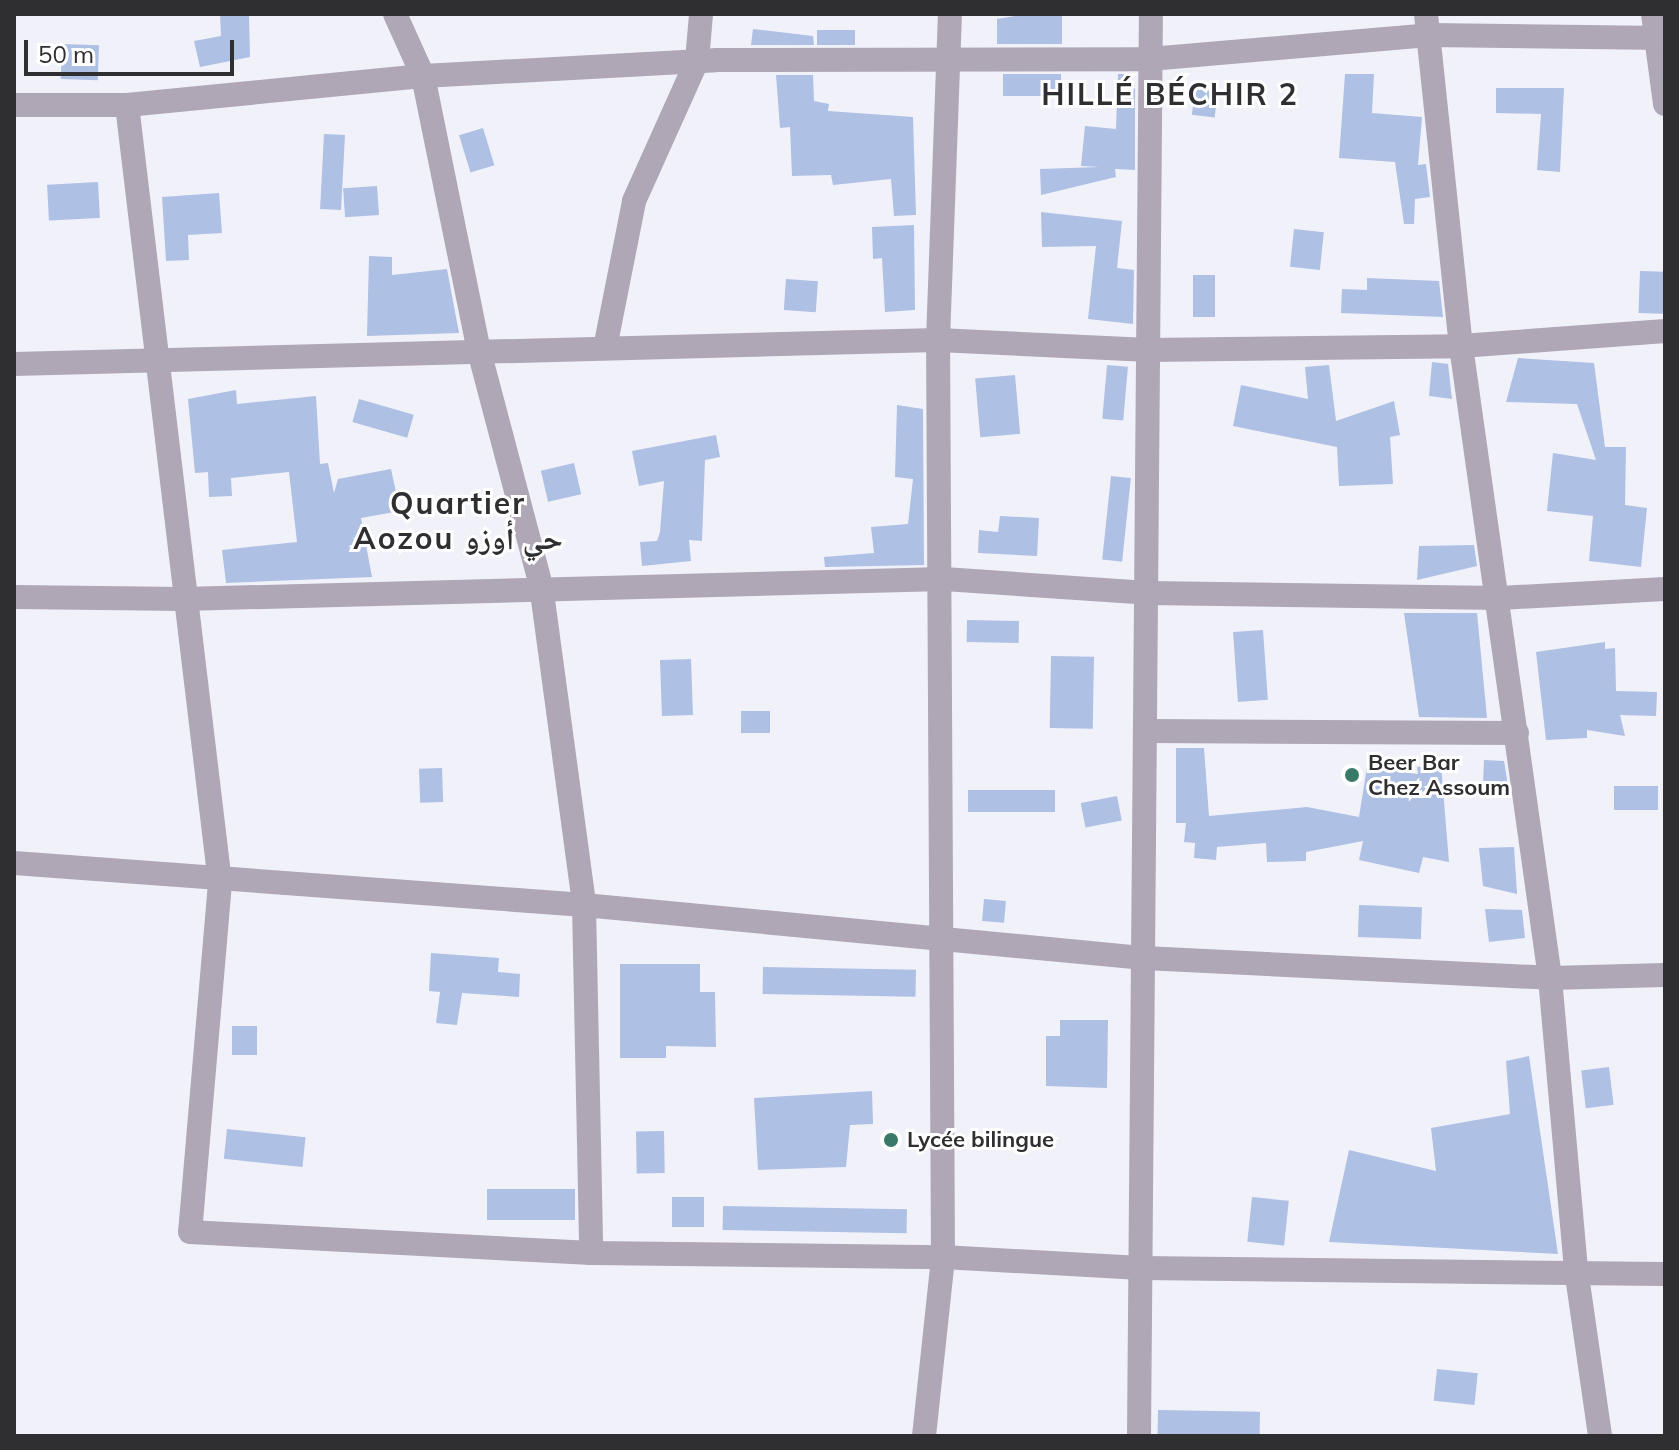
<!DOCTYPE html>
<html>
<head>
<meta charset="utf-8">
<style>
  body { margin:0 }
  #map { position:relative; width:1679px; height:1450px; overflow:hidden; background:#f1f1fa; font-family:Mulish,"Noto Naskh Arabic",sans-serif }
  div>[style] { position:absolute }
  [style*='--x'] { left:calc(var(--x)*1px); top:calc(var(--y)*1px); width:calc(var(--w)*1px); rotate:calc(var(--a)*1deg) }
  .building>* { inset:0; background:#aec0e4; transform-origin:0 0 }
  .minor>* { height:24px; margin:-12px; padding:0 12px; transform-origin:12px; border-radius:12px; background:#afa7b6 }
  .dots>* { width:22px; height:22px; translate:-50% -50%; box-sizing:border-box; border:4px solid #fff; border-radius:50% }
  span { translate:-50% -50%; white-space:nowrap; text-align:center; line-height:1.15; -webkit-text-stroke:6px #fff; paint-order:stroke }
  .poi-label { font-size:22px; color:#2f2f32; font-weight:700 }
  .left { translate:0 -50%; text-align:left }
  .district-label { font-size:30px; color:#2f2f32; font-weight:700; letter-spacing:2px }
  .frame { position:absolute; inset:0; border:16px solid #2f2f32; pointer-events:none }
  .scale { position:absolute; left:24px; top:40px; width:210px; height:36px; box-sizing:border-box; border:4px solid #2f2f32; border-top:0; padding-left:10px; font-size:24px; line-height:28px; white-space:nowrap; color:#2f2f32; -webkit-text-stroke:6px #fff; paint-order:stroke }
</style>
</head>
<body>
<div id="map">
  <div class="building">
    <div style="clip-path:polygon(220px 14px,249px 14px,250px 57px,200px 67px,194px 41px,221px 36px)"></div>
    <div style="clip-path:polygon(1027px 14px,1062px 14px,1062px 44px,997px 44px,997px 19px)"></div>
    <div style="clip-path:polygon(753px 29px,813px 36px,814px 45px,751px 45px)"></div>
    <div style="left:817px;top:30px;width:38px;height:15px"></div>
    <div style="left:62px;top:44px;width:37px;height:35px;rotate:2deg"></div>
    <div style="left:1003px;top:74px;width:58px;height:22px"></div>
    <div style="clip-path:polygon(1118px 74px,1126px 74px,1129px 88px,1135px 88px,1135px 170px,1115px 169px,1116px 177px,1041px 195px,1040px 169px,1099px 167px,1081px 166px,1085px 126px,1116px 129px)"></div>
    <div style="clip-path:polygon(1345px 74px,1374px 74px,1372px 113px,1422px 117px,1418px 165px,1426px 164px,1430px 197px,1415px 199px,1414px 224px,1404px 224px,1395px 162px,1339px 158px)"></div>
    <div style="clip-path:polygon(776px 75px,813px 75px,814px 101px,829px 104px,828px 111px,913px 117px,916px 215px,894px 216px,891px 179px,833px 185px,831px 175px,792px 176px,790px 127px,780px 128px)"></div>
    <div style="clip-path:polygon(1496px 88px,1564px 88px,1560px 172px,1537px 170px,1541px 114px,1496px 113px)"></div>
    <div style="left:1195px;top:89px;width:23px;height:26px;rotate:7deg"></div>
    <div style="left:483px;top:128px;width:39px;height:25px;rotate:73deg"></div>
    <div style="left:324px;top:134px;width:21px;height:75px;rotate:3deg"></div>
    <div style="left:98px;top:182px;width:36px;height:51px;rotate:87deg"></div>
    <div style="left:377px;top:186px;width:29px;height:34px;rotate:86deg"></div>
    <div style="clip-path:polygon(219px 193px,222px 233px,188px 235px,189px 260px,166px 261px,162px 197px)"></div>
    <div style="clip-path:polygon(1041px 212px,1122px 221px,1117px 268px,1134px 270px,1133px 324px,1088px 319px,1096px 246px,1042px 247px)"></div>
    <div style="clip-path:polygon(914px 225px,915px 310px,885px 312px,882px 258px,873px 259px,872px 227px)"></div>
    <div style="left:1294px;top:229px;width:30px;height:38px;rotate:6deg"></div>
    <div style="clip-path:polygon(369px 256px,392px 257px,392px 275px,447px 269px,459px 333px,367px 336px)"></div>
    <div style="left:1640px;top:271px;width:25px;height:42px;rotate:2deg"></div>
    <div style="left:1193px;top:275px;width:22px;height:42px"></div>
    <div style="clip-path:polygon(1367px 278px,1439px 281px,1443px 317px,1341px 313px,1342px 289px,1367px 290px)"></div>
    <div style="left:786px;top:279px;width:32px;height:31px;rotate:4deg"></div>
    <div style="clip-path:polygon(1518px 358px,1594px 363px,1605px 447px,1626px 447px,1625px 505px,1647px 508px,1641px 567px,1589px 561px,1593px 516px,1547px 511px,1553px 453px,1596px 460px,1577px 404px,1506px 402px)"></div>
    <div style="clip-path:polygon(1432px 362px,1448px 364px,1452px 399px,1429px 396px)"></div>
    <div style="left:1107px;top:365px;width:21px;height:54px;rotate:5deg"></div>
    <div style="clip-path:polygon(1329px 365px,1336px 421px,1394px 401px,1400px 435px,1390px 437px,1393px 484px,1339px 486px,1337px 447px,1233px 426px,1241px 385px,1308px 399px,1305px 367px)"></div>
    <div style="left:1015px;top:375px;width:59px;height:40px;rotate:85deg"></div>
    <div style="clip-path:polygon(236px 390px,237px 404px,316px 396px,320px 464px,328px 463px,334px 493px,338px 479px,391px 469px,400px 511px,361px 518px,372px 577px,226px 583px,222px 550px,297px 542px,289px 472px,231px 478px,232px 496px,209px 497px,208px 472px,195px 473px,188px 399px)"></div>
    <div style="left:359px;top:399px;width:57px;height:24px;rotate:16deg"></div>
    <div style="clip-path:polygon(897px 405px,923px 409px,924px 565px,825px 567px,824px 557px,874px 553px,871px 527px,908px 524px,913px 479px,895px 477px)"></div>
    <div style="clip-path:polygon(716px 435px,720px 457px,705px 460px,702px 541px,689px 540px,691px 561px,642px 566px,640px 542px,657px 541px,660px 532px,664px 481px,639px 486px,632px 451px)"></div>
    <div style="left:574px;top:463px;width:32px;height:34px;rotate:77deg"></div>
    <div style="left:1111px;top:476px;width:20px;height:84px;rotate:6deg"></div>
    <div style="clip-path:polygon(1000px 516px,1039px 518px,1037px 556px,978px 553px,979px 530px,998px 532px)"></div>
    <div style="clip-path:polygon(1474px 545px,1477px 566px,1417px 580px,1419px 546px)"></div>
    <div style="clip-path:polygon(1404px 613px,1477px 613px,1487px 718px,1419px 717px)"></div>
    <div style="left:967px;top:620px;width:52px;height:22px;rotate:1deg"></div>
    <div style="left:1263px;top:630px;width:70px;height:30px;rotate:86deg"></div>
    <div style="clip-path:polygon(1605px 642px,1605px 649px,1615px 648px,1616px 691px,1657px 692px,1656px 716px,1620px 715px,1625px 736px,1587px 730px,1587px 738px,1546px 740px,1536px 652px)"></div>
    <div style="left:1051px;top:656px;width:43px;height:72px;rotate:1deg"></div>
    <div style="left:691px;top:659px;width:56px;height:31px;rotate:88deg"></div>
    <div style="left:741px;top:711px;width:29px;height:22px"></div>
    <div style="clip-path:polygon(1176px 748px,1204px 748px,1209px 816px,1307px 807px,1359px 817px,1367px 767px,1418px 774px,1417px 767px,1441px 765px,1449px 862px,1423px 857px,1419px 873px,1359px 860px,1363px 841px,1306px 852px,1306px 861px,1267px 862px,1266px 843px,1217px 847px,1216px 860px,1194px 858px,1195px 843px,1184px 842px,1186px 823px,1176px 823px)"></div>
    <div style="clip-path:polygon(1484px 760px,1504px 761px,1508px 786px,1483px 784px)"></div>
    <div style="left:442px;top:768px;width:34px;height:23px;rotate:88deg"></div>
    <div style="left:1614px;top:786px;width:44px;height:24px"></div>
    <div style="left:1055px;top:790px;width:22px;height:87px;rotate:90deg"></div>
    <div style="left:1117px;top:796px;width:25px;height:37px;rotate:79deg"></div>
    <div style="clip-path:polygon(1514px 847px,1517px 894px,1483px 886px,1479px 848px)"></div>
    <div style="left:984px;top:899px;width:22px;height:22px;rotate:5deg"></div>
    <div style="left:1359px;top:905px;width:63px;height:32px;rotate:2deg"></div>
    <div style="clip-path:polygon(1485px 909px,1522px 910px,1525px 938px,1489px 942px)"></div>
    <div style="clip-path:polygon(431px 953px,499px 958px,498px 972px,520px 974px,519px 997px,462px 993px,457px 1025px,436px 1023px,440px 992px,429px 991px)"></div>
    <div style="clip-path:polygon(620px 964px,700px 964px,700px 992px,715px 992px,716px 1047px,666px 1046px,666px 1058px,620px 1058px)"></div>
    <div style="left:763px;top:967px;width:153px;height:27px;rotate:1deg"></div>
    <div style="clip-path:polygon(1060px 1020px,1108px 1020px,1107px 1088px,1046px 1086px,1046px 1036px,1060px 1036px)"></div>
    <div style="left:232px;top:1026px;width:25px;height:29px"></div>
    <div style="clip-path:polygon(1529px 1056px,1558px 1254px,1329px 1242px,1349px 1150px,1436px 1171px,1431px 1128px,1510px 1114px,1506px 1061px)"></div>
    <div style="left:1609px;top:1067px;width:38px;height:28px;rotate:83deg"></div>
    <div style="clip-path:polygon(872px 1091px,873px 1124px,850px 1125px,846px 1167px,758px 1170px,754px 1098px)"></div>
    <div style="left:227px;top:1129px;width:79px;height:30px;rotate:6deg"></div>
    <div style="left:664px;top:1131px;width:42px;height:28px;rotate:89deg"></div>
    <div style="left:575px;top:1189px;width:31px;height:88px;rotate:90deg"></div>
    <div style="left:672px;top:1197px;width:32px;height:30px"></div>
    <div style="left:1252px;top:1197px;width:37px;height:45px;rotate:6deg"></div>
    <div style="left:723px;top:1206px;width:184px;height:24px;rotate:1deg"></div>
    <div style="left:1437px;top:1369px;width:41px;height:32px;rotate:6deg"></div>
    <div style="left:1158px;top:1410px;width:102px;height:26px;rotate:1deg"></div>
  </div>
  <div class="minor">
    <div style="--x:395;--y:14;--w:68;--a:65.7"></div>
    <div style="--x:423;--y:76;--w:281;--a:78.5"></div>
    <div style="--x:479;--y:351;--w:242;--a:75.2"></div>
    <div style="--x:541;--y:585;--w:323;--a:82.3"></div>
    <div style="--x:584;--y:905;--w:348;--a:88.8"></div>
    <div style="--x:1426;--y:14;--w:334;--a:84"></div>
    <div style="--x:1461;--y:346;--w:638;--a:81.98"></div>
    <div style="--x:1550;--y:978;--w:292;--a:84.9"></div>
    <div style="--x:1576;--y:1269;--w:169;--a:81.8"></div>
    <div style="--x:1653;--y:14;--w:91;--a:82.4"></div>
    <div style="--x:14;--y:105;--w:113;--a:0"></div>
    <div style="--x:127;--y:105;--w:297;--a:-5.6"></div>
    <div style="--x:423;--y:76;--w:293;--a:-3.1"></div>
    <div style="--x:716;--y:60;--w:434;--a:-0.1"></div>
    <div style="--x:1150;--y:59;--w:280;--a:-4.9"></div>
    <div style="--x:1429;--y:35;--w:236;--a:0.7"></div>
    <div style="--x:127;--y:105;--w:784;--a:83.18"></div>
    <div style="--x:220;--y:883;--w:350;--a:94.9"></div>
    <div style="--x:190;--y:1232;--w:402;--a:3"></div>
    <div style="--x:591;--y:1253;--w:352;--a:0.7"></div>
    <div style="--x:943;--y:1257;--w:198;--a:3.2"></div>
    <div style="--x:1141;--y:1268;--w:524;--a:0.66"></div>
    <div style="--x:605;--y:348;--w:150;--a:-78.8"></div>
    <div style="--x:634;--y:201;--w:154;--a:-65.8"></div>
    <div style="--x:697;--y:61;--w:47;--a:-85.1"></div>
    <div style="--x:14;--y:364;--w:924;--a:-1.49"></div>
    <div style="--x:938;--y:340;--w:211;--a:2.7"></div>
    <div style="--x:1149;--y:350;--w:312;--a:-0.7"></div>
    <div style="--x:1461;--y:346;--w:205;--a:-4.2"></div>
    <div style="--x:14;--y:597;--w:170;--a:0.7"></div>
    <div style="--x:184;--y:599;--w:760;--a:-1.51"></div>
    <div style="--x:944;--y:579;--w:204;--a:3.9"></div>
    <div style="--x:1148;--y:593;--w:352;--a:0.8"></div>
    <div style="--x:1500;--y:598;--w:165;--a:-3.1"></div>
    <div style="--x:1147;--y:731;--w:370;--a:0.3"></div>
    <div style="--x:14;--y:863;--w:572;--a:4.21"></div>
    <div style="--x:584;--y:905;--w:563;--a:5.41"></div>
    <div style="--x:1144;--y:958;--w:406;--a:2.8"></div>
    <div style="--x:1550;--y:978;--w:115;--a:-1.5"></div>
    <div style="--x:924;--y:1436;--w:180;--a:-83.9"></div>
    <div style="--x:943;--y:1257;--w:917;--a:-90.31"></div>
    <div style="--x:938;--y:340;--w:326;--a:-87.9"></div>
    <div style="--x:1139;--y:1436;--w:1422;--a:-89.52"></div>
  </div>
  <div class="dots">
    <div style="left:1352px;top:775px;background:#3a7967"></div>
    <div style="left:891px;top:1140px;background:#3a7967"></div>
  </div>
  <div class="poi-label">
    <span class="left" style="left:1368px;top:775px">Beer Bar<br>Chez Assoum</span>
    <span class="left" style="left:907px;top:1140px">Lycée bilingue</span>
  </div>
  <div class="district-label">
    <span style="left:1170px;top:94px">HILLÉ BÉCHIR 2</span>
    <span style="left:458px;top:520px">Quartier<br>Aozou حي أوزو</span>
  </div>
  <div class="frame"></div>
  <div class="scale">50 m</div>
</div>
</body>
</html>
